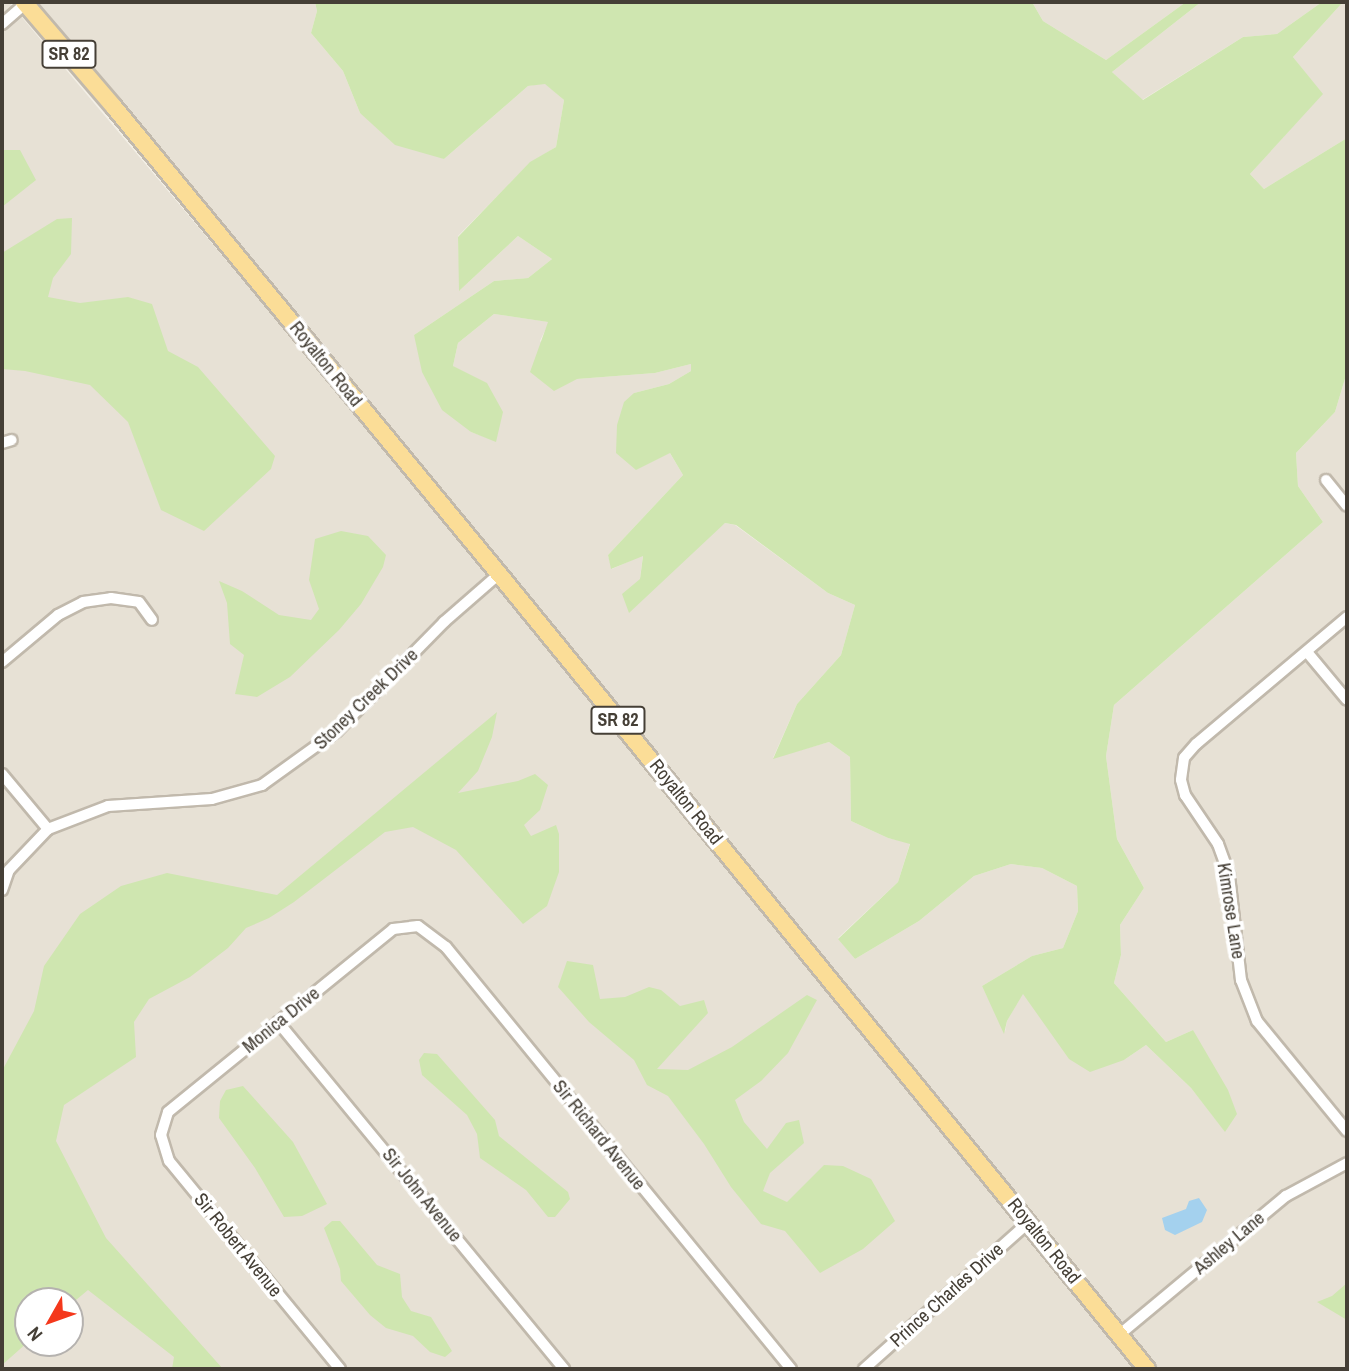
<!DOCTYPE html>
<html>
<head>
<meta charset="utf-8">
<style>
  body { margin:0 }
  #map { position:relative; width:1349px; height:1371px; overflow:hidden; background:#f3efe6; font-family:"Archivo Narrow",sans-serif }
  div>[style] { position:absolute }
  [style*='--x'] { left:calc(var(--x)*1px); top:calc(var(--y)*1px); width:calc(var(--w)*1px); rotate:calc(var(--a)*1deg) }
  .residential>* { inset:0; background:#e7e1d5 }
  .green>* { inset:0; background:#cfe6b0 }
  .water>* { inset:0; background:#a4d1ee }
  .roads { filter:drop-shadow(2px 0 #c1b9ac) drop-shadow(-2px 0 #c1b9ac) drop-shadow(0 2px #c1b9ac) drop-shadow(0 -2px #c1b9ac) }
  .street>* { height:10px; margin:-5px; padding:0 5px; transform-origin:5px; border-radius:5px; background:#fff }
  .primary>* { height:16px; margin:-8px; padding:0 8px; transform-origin:8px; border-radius:8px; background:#fbdd97 }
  span { translate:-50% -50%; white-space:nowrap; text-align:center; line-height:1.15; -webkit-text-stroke:7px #fff; paint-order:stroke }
  .shield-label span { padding:2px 5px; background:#fff; border:2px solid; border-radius:5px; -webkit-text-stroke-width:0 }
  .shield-label { font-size:18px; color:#453f36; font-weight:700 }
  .street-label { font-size:19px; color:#453f36 }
  .frame { position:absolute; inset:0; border:4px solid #453f36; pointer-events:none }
  .north { position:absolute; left:14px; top:1287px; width:70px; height:70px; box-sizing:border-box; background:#fff; border:2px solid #b5b2af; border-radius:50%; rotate:230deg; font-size:19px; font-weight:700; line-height:28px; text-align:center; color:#453f36 }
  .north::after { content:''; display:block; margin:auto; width:24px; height:32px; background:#f4381c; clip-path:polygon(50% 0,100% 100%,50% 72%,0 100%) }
</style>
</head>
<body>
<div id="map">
  <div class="residential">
    <div style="clip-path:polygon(evenodd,2px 2px,9px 2px,375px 437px,1139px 1369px,2px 1369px,2px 2px,28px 1301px,70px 1301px,70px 1343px,28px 1343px,28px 1301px)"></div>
    <div style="clip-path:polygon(34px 2px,315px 2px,317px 11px,311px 33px,343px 71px,360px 113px,444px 159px,528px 86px,545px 83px,564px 100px,556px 147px,530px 163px,458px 236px,460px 290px,518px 236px,552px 259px,528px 278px,494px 281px,414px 335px,471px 432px,496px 441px,453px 366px,458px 343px,494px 314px,549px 322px,540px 341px,577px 379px,655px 373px,691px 364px,691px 371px,669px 384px,634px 393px,683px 475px,608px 555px,612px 569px,643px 555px,640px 578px,725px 523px,735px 525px,828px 593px,855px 605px,841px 655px,797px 704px,773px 758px,829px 742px,850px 757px,851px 821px,888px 838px,910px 843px,898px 882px,838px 938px,855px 959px,919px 921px,974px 876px,1011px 864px,1042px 868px,1077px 886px,1078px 911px,1063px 948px,1032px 956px,982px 986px,1005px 1032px,1007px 1021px,1023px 993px,1047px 1025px,1124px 1060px,1146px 1045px,1191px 1088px,1225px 1131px,1193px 1030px,1166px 1042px,1114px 983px,1121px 955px,1120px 925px,1144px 888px,1117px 839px,1106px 756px,1114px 705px,1323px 522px,1298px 486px,1296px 453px,1335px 412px,1347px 372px,1347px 1369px,1160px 1369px,723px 833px)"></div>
    <div style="clip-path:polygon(1032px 2px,1186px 2px,1106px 60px,1043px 21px)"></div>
    <div style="clip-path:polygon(1201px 2px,1322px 2px,1277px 34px,1243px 37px,1142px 100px,1112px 72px)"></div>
    <div style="clip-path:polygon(1343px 2px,1347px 2px,1347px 138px,1264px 189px,1250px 174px,1322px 94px,1293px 57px)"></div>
  </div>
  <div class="green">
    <div style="clip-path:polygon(315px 2px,1032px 2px,1043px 21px,1106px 60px,1186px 2px,1201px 2px,1112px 72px,1143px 100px,1243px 37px,1277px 34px,1322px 2px,1343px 2px,1293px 57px,1323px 94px,1250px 174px,1264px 189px,1347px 138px,1347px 372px,1335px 412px,1296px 453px,1298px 486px,1323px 522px,1114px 705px,1106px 756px,1117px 839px,1144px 888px,1120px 925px,1121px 955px,1114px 983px,1166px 1042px,1193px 1030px,1228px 1090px,1237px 1114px,1225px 1132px,1191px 1088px,1146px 1045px,1124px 1060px,1090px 1072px,1069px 1059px,1023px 994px,1007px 1021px,1004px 1034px,982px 986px,1032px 956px,1063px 948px,1078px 911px,1077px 886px,1042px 868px,1011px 864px,974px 876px,919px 921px,855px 959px,838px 939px,898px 882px,910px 844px,888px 838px,851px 821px,850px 757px,829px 742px,773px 759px,797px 704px,841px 655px,855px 605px,828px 593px,736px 525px,725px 523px,629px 613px,622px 594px,640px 579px,643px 556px,611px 569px,608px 555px,683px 475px,670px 453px,636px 470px,616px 453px,617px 425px,624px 402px,634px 393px,669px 384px,691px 371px,691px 364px,655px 373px,577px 379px,554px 391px,530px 372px,548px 322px,494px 314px,458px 343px,453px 366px,487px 383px,503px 412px,496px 442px,471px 432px,442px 410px,422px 372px,414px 335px,494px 281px,528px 278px,552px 259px,518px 236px,459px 291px,458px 237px,530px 162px,556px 147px,564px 100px,545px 84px,528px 86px,444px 159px,395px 145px,360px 113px,343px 71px,311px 33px,317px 11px)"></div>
    <div style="clip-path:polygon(2px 150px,20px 150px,36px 180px,2px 207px)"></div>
    <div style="clip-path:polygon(72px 218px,71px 254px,53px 278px,48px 297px,80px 303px,128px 297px,152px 304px,168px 351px,198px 367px,275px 456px,271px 469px,204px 531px,161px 510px,128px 422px,90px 385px,25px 371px,2px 369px,2px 253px,57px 219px)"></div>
    <div style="clip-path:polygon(341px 531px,368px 536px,386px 555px,383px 567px,361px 604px,339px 630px,290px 677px,257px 697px,235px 694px,244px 655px,230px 644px,227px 603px,219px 581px,242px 591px,279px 615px,311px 620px,319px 609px,309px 580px,315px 539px)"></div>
    <div style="clip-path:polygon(497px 712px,492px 737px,478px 771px,458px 793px,518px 781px,535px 774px,548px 785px,540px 810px,524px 825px,531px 836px,556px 825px,559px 834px,559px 872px,547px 906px,523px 924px,456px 850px,413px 827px,385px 832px,294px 902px,269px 918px,246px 928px,228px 948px,190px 977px,149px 999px,134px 1022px,136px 1057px,64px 1105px,56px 1141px,106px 1238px,223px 1369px,172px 1369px,174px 1357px,88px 1290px,70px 1305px,70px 1301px,28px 1301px,28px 1342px,2px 1365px,2px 1071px,34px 1011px,44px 966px,80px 914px,121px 886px,167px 873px,277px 895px)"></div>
    <div style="clip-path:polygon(567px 961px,593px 965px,600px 999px,625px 997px,649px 987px,661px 990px,680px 1006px,704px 1000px,708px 1013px,657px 1069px,688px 1070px,732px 1047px,807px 995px,817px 1000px,788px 1053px,761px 1081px,735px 1100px,744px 1122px,767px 1149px,786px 1123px,799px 1120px,804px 1143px,770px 1173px,763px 1191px,787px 1202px,824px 1165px,843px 1166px,871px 1179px,895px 1221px,863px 1249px,820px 1273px,785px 1231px,761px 1224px,731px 1187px,704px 1144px,668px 1096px,647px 1085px,634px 1060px,589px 1022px,558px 987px)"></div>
    <div style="clip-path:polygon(424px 1053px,437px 1054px,495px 1120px,499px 1136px,568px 1192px,570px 1199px,555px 1217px,548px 1217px,526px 1190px,480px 1158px,477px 1134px,467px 1115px,422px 1075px,419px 1060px)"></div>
    <div style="clip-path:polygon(243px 1086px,293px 1142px,327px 1204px,302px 1216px,284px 1217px,255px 1168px,219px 1118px,220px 1101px,226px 1090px)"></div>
    <div style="clip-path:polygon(332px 1221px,340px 1221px,377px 1265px,400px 1274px,402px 1297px,411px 1311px,431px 1317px,452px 1351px,445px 1357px,430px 1352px,413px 1336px,386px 1328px,370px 1315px,341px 1281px,340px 1269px,324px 1228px)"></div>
    <div style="clip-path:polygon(1347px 1283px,1347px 1320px,1317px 1302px,1332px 1296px)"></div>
  </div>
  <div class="water">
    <div style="clip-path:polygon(1199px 1198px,1207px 1210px,1202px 1222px,1175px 1235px,1165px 1230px,1162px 1218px,1186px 1209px,1189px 1201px)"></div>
  </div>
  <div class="roads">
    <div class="street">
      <div style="--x:2;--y:24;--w:30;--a:-41"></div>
      <div style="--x:2;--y:443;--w:10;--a:-17"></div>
      <div style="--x:1326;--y:480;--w:33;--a:51"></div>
      <div style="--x:1347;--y:617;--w:197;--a:139.9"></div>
      <div style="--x:1196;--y:744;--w:18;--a:131"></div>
      <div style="--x:1184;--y:758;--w:22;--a:98"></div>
      <div style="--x:1181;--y:780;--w:16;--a:75"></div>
      <div style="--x:1185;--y:795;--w:59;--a:56"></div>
      <div style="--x:1218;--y:844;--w:33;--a:70"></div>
      <div style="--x:1229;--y:875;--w:106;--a:83.5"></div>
      <div style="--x:1241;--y:980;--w:44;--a:68.7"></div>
      <div style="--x:1257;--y:1021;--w:142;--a:50.7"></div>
      <div style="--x:1307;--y:652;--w:62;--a:50.2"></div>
      <div style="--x:2;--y:662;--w:73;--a:-40"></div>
      <div style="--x:58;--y:615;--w:28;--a:-27"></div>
      <div style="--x:83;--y:602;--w:28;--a:-8"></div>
      <div style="--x:111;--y:598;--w:28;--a:8"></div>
      <div style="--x:139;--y:602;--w:22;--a:54"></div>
      <div style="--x:2;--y:774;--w:72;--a:50.1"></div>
      <div style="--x:2;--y:890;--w:21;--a:-71"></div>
      <div style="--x:9;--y:870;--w:57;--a:-46.4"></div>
      <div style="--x:48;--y:829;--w:64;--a:-21"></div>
      <div style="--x:108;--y:806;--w:104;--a:-3.9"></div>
      <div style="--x:212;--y:799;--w:52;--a:-15.6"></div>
      <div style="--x:262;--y:785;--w:92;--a:-35.8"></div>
      <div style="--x:337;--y:731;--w:153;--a:-45.5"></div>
      <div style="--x:444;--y:622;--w:73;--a:-41.1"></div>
      <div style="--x:278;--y:1022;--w:450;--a:50.5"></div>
      <div style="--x:1119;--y:1335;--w:217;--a:-39.8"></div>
      <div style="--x:1286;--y:1196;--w:69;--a:-28.4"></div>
      <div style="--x:340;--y:1369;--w:269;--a:-129.4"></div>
      <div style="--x:169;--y:1161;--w:27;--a:-107"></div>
      <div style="--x:161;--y:1135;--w:24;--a:-73"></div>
      <div style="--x:168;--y:1112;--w:290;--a:-39.1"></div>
      <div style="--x:393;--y:929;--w:25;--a:-7"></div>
      <div style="--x:418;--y:926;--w:35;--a:37"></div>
      <div style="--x:446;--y:947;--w:545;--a:50.73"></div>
      <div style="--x:864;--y:1369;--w:222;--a:-41.7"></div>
    </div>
    <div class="primary">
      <div style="--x:24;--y:2;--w:138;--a:49.4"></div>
      <div style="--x:114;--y:107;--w:605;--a:50.5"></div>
      <div style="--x:499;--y:574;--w:1026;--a:50.82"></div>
    </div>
  </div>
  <div class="shield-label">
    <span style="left:69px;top:54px">SR 82</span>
    <span style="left:618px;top:720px">SR 82</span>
  </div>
  <div class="street-label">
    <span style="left:326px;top:364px;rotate:51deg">Royalton Road</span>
    <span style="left:366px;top:699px;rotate:-44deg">Stoney Creek Drive</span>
    <span style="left:686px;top:802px;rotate:51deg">Royalton Road</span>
    <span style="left:1231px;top:911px;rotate:81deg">Kimrose Lane</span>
    <span style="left:281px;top:1020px;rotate:-39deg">Monica Drive</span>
    <span style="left:599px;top:1135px;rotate:51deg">Sir Richard Avenue</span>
    <span style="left:422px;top:1195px;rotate:51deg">Sir John Avenue</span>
    <span style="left:1044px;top:1241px;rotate:51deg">Royalton Road</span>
    <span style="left:1229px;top:1243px;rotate:-40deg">Ashley Lane</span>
    <span style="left:238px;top:1245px;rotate:51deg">Sir Robert Avenue</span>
    <span style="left:947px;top:1295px;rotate:-42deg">Prince Charles Drive</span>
  </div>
  <div class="frame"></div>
  <div class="north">N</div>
</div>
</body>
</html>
